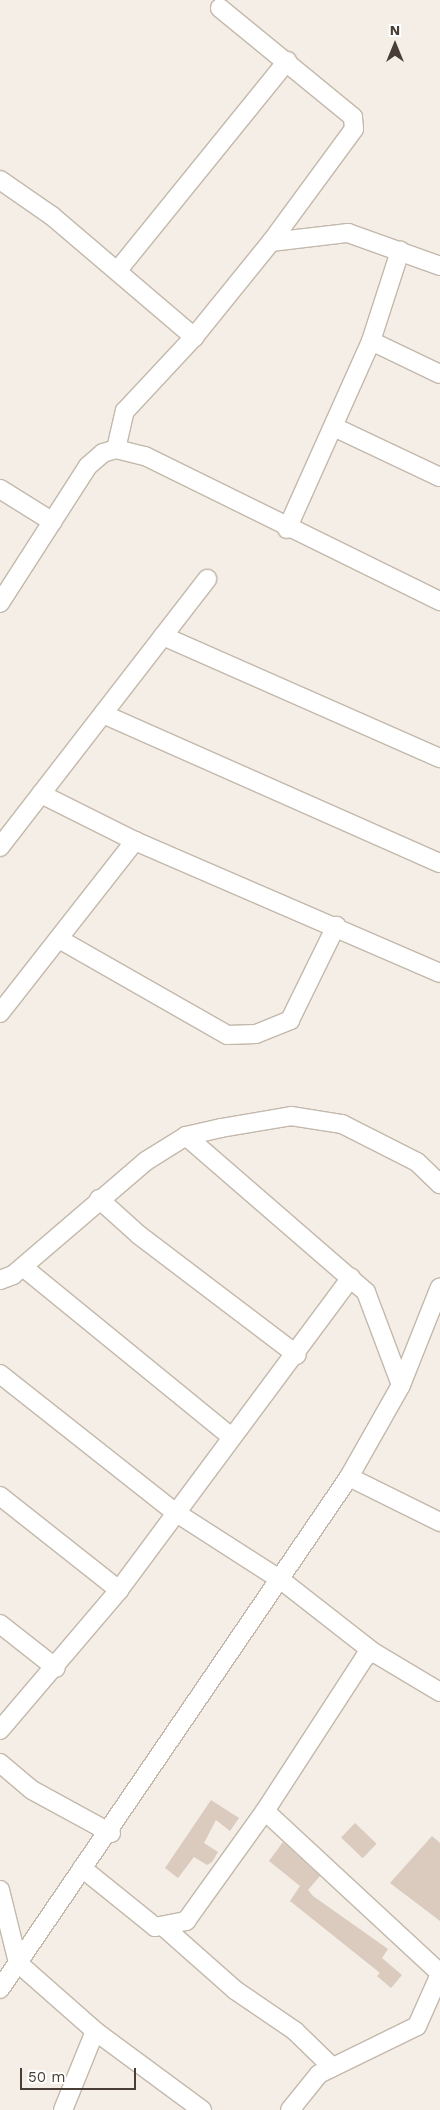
<!DOCTYPE html>
<html>
<head>
<meta charset="utf-8">
<style>
  body { margin:0 }
  #map { position:relative; width:440px; height:2110px; overflow:hidden; background:#f4eee6; font-family:"Work Sans",sans-serif }
  div>[style] { position:absolute }
  [style*='--x'] { left:calc(var(--x)*1px); top:calc(var(--y)*1px); width:calc(var(--w)*1px); rotate:calc(var(--a)*1deg) }
  .building>* { inset:0; background:#dacbbe; transform-origin:0 0 }
  .roads { filter:drop-shadow(1px 0 #c3b8ab) drop-shadow(-1px 0 #c3b8ab) drop-shadow(0 1px #c3b8ab) drop-shadow(0 -1px #c3b8ab) }
  .minor>* { height:18px; margin:-9px; padding:0 9px; transform-origin:9px; border-radius:9px; background:#fff }
  span { translate:-50% -50%; white-space:nowrap; text-align:center; line-height:1.15; -webkit-text-stroke:5px #fff; paint-order:stroke }
  .north { position:absolute; left:370px; top:20px; width:50px; height:50px; -webkit-text-stroke:4px #fff; paint-order:stroke; rotate:0deg; font-size:14px; font-weight:700; line-height:20px; text-align:center; color:#483e35 }
  .north::after { content:''; display:block; margin:auto; width:18px; height:22px; background:#483e35; clip-path:polygon(50% 0,100% 100%,50% 72%,0 100%) }
  .scale { position:absolute; left:20px; top:2068px; width:116px; height:22px; box-sizing:border-box; border:2px solid #483e35; border-top:0; padding-left:6px; font-size:15px; line-height:18px; white-space:nowrap; color:#483e35; -webkit-text-stroke:4px #fff; paint-order:stroke }
</style>
</head>
<body>
<div id="map">
  <div class="building">
    <div style="clip-path:polygon(211px 1800px,239px 1818px,230px 1831px,216px 1820px,204px 1843px,218px 1852px,212px 1862px,207px 1865px,194px 1857px,178px 1878px,165px 1868px)"></div>
    <div style="left:355px;top:1823px;width:30px;height:20px;rotate:44deg"></div>
    <div style="clip-path:polygon(432px 1836px,440px 1843px,440px 1921px,390px 1883px)"></div>
    <div style="clip-path:polygon(283px 1842px,320px 1876px,308px 1890px,313px 1896px,388px 1949px,382px 1958px,402px 1975px,391px 1988px,377px 1976px,380px 1973px,290px 1901px,300px 1886px,269px 1861px)"></div>
  </div>
  <div class="roads">
    <div class="minor">
      <div style="--x:0;--y:180;--w:63;--a:34.7"></div>
      <div style="--x:52;--y:216;--w:187;--a:40.4"></div>
      <div style="--x:271;--y:242;--w:78;--a:-6.7"></div>
      <div style="--x:348;--y:233;--w:98;--a:19.7"></div>
      <div style="--x:118;--y:270;--w:269;--a:-51"></div>
      <div style="--x:371;--y:341;--w:76;--a:25.6"></div>
      <div style="--x:334;--y:427;--w:117;--a:25.3"></div>
      <div style="--x:116;--y:449;--w:39;--a:-77"></div>
      <div style="--x:125;--y:411;--w:101;--a:-47"></div>
      <div style="--x:194;--y:337;--w:122;--a:-51"></div>
      <div style="--x:271;--y:242;--w:140;--a:-53.7"></div>
      <div style="--x:354;--y:129;--w:12;--a:-95"></div>
      <div style="--x:353;--y:117;--w:172;--a:-140.7"></div>
      <div style="--x:0;--y:489;--w:62;--a:31.9"></div>
      <div style="--x:287;--y:529;--w:206;--a:-65.9"></div>
      <div style="--x:371;--y:341;--w:95;--a:-72.1"></div>
      <div style="--x:0;--y:603;--w:163;--a:-57.3"></div>
      <div style="--x:88;--y:466;--w:20;--a:-41"></div>
      <div style="--x:103;--y:453;--w:14;--a:-17"></div>
      <div style="--x:116;--y:449;--w:30;--a:14"></div>
      <div style="--x:145;--y:456;--w:329;--a:26.2"></div>
      <div style="--x:163;--y:636;--w:303;--a:23.8"></div>
      <div style="--x:103;--y:714;--w:368;--a:23.9"></div>
      <div style="--x:41;--y:794;--w:105;--a:26.6"></div>
      <div style="--x:135;--y:841;--w:332;--a:23.4"></div>
      <div style="--x:0;--y:847;--w:339;--a:-52.3"></div>
      <div style="--x:59;--y:939;--w:193;--a:29.7"></div>
      <div style="--x:227;--y:1035;--w:29;--a:-2"></div>
      <div style="--x:256;--y:1034;--w:37;--a:-22"></div>
      <div style="--x:290;--y:1020;--w:105;--a:-63.9"></div>
      <div style="--x:0;--y:1013;--w:219;--a:-51.9"></div>
      <div style="--x:186;--y:1136;--w:238;--a:40.9"></div>
      <div style="--x:366;--y:1292;--w:99;--a:69.4"></div>
      <div style="--x:99;--y:1199;--w:54;--a:42"></div>
      <div style="--x:139;--y:1235;--w:198;--a:37.2"></div>
      <div style="--x:23;--y:1267;--w:266;--a:39.2"></div>
      <div style="--x:0;--y:1280;--w:14;--a:-21"></div>
      <div style="--x:13;--y:1275;--w:175;--a:-40.6"></div>
      <div style="--x:146;--y:1161;--w:47;--a:-32"></div>
      <div style="--x:186;--y:1136;--w:36;--a:-13"></div>
      <div style="--x:221;--y:1128;--w:71;--a:-9.7"></div>
      <div style="--x:291;--y:1116;--w:52;--a:8.9"></div>
      <div style="--x:342;--y:1124;--w:84;--a:26.9"></div>
      <div style="--x:417;--y:1162;--w:32;--a:44"></div>
      <div style="--x:0;--y:1374;--w:223;--a:38.3"></div>
      <div style="--x:175;--y:1512;--w:126;--a:32.7"></div>
      <div style="--x:281;--y:1580;--w:117;--a:38"></div>
      <div style="--x:373;--y:1652;--w:78;--a:30.8"></div>
      <div style="--x:349;--y:1477;--w:102;--a:26.3"></div>
      <div style="--x:0;--y:1496;--w:152;--a:38.3"></div>
      <div style="--x:0;--y:1624;--w:71;--a:38.2"></div>
      <div style="--x:0;--y:1730;--w:184;--a:-49.6"></div>
      <div style="--x:119;--y:1590;--w:389;--a:-53.4"></div>
      <div style="--x:0;--y:1763;--w:42;--a:40.2"></div>
      <div style="--x:32;--y:1790;--w:90;--a:28.6"></div>
      <div style="--x:265;--y:1811;--w:238;--a:42.8"></div>
      <div style="--x:82;--y:1868;--w:94;--a:38.9"></div>
      <div style="--x:155;--y:1927;--w:32;--a:-11"></div>
      <div style="--x:186;--y:1921;--w:135;--a:-54.3"></div>
      <div style="--x:265;--y:1811;--w:184;--a:-57"></div>
      <div style="--x:365;--y:1657;--w:9;--a:-32"></div>
      <div style="--x:0;--y:1890;--w:75;--a:76.1"></div>
      <div style="--x:18;--y:1963;--w:103;--a:41.4"></div>
      <div style="--x:95;--y:2031;--w:133;--a:36.4"></div>
      <div style="--x:165;--y:1928;--w:94;--a:41.5"></div>
      <div style="--x:235;--y:1990;--w:73;--a:34.3"></div>
      <div style="--x:295;--y:2031;--w:52;--a:44.2"></div>
      <div style="--x:0;--y:1989;--w:620;--a:-55.72"></div>
      <div style="--x:349;--y:1477;--w:106;--a:-60.5"></div>
      <div style="--x:401;--y:1385;--w:105;--a:-68.3"></div>
      <div style="--x:63;--y:2110;--w:85;--a:-67.9"></div>
      <div style="--x:290;--y:2110;--w:46;--a:-51.1"></div>
      <div style="--x:319;--y:2074;--w:109;--a:-26.1"></div>
      <div style="--x:417;--y:2026;--w:57;--a:-66.1"></div>
    </div>
  </div>
  <div class="north">N</div>
  <div class="scale">50 m</div>
</div>
</body>
</html>
